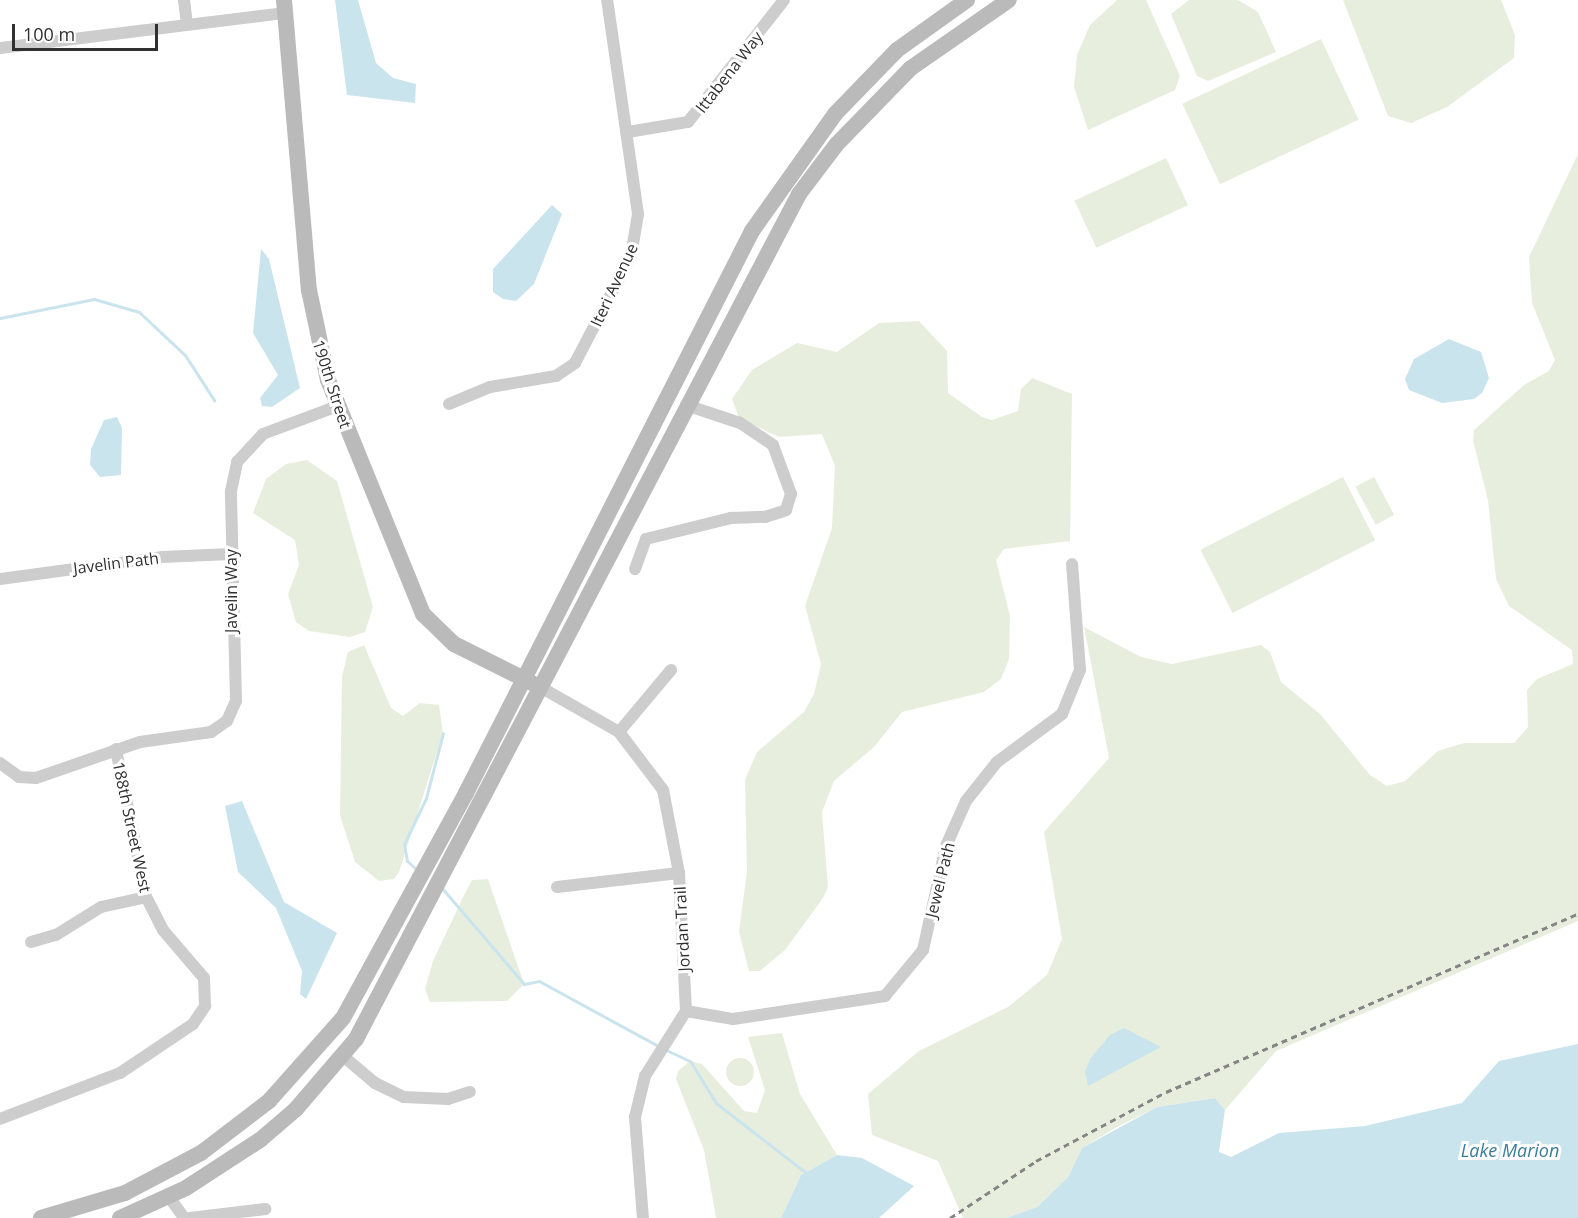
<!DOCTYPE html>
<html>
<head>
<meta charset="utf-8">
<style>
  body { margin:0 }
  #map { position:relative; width:1578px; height:1218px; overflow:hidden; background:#fff; font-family:"Open Sans",sans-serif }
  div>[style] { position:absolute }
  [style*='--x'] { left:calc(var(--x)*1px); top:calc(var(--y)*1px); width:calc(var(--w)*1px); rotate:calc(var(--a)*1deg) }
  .green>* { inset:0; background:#e8eede; transform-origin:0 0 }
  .round { border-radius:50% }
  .water>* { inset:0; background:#cae4ee }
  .stream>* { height:3px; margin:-1.5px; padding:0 1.5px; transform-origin:1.5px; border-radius:1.5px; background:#cae4ee }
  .street>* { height:12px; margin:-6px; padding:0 6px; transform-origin:6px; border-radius:6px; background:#cdcdcd }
  .secondary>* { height:16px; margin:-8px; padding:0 8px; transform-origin:8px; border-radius:8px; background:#bababa }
  .rail>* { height:3px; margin-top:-1.5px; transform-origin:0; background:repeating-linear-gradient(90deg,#858585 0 6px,transparent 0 10.5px) }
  span { translate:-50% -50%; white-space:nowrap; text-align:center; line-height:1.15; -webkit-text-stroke:6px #fff; paint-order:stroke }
  .street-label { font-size:16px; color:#303030 }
  .water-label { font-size:18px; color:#3a7d97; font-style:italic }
  .scale { position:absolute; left:12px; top:24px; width:146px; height:27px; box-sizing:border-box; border:3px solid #303030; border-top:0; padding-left:8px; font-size:18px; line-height:21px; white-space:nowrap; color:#303030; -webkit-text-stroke:4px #fff; paint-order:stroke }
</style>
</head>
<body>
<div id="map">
  <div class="green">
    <div style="clip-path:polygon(1117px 0,1146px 0,1180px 76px,1175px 90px,1088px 130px,1074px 87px,1077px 55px,1090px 25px)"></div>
    <div style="clip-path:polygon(1189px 0,1238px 0,1258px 12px,1276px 52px,1208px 81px,1197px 76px,1171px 14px)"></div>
    <div style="clip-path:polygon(1343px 0,1501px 0,1515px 35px,1514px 58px,1447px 107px,1411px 123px,1388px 116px)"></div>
    <div style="left:1321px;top:39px;width:89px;height:153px;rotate:65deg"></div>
    <div style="clip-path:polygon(1578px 154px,1578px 921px,1276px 1051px,1225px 1110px,1215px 1098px,1157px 1107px,1117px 1127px,1082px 1148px,1068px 1177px,1037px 1207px,1006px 1218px,963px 1218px,938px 1161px,872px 1135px,868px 1094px,919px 1051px,1008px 1007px,1047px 975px,1062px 939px,1044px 832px,1109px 758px,1084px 627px,1141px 657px,1172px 664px,1261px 645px,1270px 652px,1281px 682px,1320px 714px,1370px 775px,1387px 786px,1405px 781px,1438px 751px,1464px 743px,1514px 743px,1528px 727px,1527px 690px,1537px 679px,1573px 664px,1572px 650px,1509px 606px,1496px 579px,1488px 500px,1473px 441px,1474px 430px,1524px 385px,1549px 371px,1555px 360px,1532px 303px,1529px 257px)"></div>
    <div style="left:1166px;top:158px;width:52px;height:101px;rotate:65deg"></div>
    <div style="clip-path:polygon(919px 321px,947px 351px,948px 393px,982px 417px,992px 420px,1018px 411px,1021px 389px,1032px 378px,1072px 394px,1070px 541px,1004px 549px,996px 560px,1010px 616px,1009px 659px,1001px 679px,984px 692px,902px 712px,874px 747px,834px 781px,822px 812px,828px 887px,823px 898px,785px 950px,760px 971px,749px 971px,739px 932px,747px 871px,745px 780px,757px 752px,804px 712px,814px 694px,821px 664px,805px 606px,832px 528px,835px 466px,822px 434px,779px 437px,739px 418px,732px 399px,752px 370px,797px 343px,837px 352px,879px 323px)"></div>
    <div style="clip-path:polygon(307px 460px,337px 481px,373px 607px,365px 632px,350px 637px,309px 631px,296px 622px,288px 594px,299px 565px,295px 540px,253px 513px,266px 479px,286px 464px)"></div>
    <div style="left:1343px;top:477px;width:71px;height:160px;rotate:63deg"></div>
    <div style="left:1374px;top:477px;width:43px;height:21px;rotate:62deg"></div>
    <div style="clip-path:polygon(364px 645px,391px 708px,403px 716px,420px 703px,439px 705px,443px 733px,399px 872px,394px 879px,379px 881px,355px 862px,340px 815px,342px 676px,348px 652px)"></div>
    <div style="clip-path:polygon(488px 879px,524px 984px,507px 1001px,430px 1002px,425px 989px,433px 961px,465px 893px,472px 880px)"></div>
    <div style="clip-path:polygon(782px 1033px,800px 1094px,837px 1155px,801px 1175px,781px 1218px,716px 1218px,704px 1150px,676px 1079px,678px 1071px,690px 1061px,702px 1064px,744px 1111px,757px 1113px,765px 1090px,748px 1037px)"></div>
    <div class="round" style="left:726px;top:1058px;width:28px;height:28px"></div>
  </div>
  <div class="water">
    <div style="clip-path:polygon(335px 0,358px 0,376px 63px,393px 78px,416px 84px,415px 103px,347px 95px)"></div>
    <div style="clip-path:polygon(552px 205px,562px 214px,534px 284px,516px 301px,503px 299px,493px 292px,493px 269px)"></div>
    <div style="clip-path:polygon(261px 249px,269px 259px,300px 388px,272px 407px,262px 406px,260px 398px,278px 375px,253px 333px)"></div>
    <div style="clip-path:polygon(1449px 339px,1481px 352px,1489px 378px,1482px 393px,1474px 399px,1442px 403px,1409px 390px,1405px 379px,1414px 359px)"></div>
    <div style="clip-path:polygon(117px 417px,122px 428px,121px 475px,100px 477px,90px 465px,91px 449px,104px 420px)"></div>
    <div style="clip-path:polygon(242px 801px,284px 902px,337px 933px,306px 999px,300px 994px,302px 971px,276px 908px,238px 872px,225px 806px)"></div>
    <div style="clip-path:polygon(1124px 1028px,1161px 1047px,1088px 1086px,1085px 1072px,1090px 1059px,1110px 1035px)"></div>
    <div style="clip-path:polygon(1578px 1044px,1578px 1218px,1006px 1218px,1037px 1207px,1068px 1177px,1082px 1148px,1157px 1107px,1215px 1098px,1225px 1110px,1219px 1152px,1231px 1157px,1279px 1133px,1365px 1126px,1462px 1103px,1499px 1061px)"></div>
    <div style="clip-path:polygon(837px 1155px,862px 1158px,914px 1186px,879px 1218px,781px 1218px,801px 1175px)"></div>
  </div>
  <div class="stream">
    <div style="--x:0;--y:318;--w:96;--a:-11.4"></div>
    <div style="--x:94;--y:299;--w:47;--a:16.1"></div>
    <div style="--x:139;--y:312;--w:63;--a:43.1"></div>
    <div style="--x:185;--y:355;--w:54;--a:57.2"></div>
    <div style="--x:416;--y:869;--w:12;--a:-138"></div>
    <div style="--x:407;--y:861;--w:17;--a:-100"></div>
    <div style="--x:404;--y:844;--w:51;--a:-64.4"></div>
    <div style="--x:426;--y:798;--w:67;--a:-75.3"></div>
    <div style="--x:441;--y:887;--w:128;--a:49.4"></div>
    <div style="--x:524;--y:984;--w:15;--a:-11"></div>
    <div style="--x:539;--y:981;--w:136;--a:28.6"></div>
    <div style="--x:664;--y:1049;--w:29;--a:25"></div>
    <div style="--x:690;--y:1061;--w:49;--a:58.2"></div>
    <div style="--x:716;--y:1103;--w:113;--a:37.8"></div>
  </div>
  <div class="street">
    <div style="--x:184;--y:0;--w:23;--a:83"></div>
    <div style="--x:0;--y:48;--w:288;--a:-7"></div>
    <div style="--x:628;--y:132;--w:61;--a:-9.5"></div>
    <div style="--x:688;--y:122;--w:155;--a:-51.8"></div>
    <div style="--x:449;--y:404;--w:44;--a:-22.5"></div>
    <div style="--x:490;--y:387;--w:67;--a:-9.5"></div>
    <div style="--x:556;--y:376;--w:23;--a:-34"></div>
    <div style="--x:575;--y:363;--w:121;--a:-62.4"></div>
    <div style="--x:631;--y:256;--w:43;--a:-80.5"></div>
    <div style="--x:638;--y:214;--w:216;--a:-98.2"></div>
    <div style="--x:635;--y:569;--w:32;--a:-70"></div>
    <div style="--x:646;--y:539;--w:88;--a:-13.9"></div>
    <div style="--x:731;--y:518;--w:34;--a:-2"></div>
    <div style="--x:765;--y:517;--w:22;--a:-18"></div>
    <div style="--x:786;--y:510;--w:17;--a:-73"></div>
    <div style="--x:791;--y:494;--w:52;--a:-110.2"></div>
    <div style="--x:773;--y:445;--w:40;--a:-146"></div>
    <div style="--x:740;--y:423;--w:57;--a:-161.6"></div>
    <div style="--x:0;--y:579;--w:163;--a:-7.7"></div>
    <div style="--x:162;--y:557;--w:69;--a:-2.5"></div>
    <div style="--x:542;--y:688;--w:89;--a:29.7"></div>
    <div style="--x:619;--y:732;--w:73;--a:52.8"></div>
    <div style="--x:663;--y:790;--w:85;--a:79.1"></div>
    <div style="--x:679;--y:873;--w:138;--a:87.1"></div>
    <div style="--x:686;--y:1011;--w:77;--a:122.2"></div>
    <div style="--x:645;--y:1076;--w:42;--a:103.7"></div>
    <div style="--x:635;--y:1117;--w:101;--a:85.5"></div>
    <div style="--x:619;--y:732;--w:81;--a:-50"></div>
    <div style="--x:0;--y:763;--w:24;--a:36"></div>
    <div style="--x:19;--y:777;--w:17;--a:3"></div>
    <div style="--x:36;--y:778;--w:110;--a:-19.1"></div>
    <div style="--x:140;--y:742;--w:72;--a:-8"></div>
    <div style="--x:211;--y:732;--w:19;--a:-35"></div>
    <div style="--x:227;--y:721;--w:22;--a:-66"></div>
    <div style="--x:236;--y:701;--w:210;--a:-91.4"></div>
    <div style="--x:231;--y:491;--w:30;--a:-78"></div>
    <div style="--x:237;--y:462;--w:38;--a:-47"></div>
    <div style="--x:263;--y:434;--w:80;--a:-20.5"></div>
    <div style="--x:557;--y:887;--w:123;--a:-6.5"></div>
    <div style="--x:31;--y:942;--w:26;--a:-16"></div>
    <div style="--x:56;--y:935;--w:53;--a:-31.9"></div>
    <div style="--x:101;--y:907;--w:46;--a:-12.5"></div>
    <div style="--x:686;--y:1011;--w:48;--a:9.7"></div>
    <div style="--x:733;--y:1019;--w:154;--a:-8.6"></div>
    <div style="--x:885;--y:996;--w:60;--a:-50.4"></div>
    <div style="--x:923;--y:950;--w:107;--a:-77.5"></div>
    <div style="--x:946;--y:846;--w:49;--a:-66"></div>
    <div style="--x:966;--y:801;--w:50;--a:-51.5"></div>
    <div style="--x:997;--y:762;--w:81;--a:-36.4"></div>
    <div style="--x:1062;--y:714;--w:48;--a:-67.8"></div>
    <div style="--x:1080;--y:670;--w:106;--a:-94.3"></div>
    <div style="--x:343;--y:1056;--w:42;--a:40.2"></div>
    <div style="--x:375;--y:1083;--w:32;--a:26"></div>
    <div style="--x:404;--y:1097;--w:44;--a:2.6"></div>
    <div style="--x:448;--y:1099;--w:23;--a:-18"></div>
    <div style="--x:0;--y:1119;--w:129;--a:-21"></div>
    <div style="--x:120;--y:1073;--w:88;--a:-33.9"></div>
    <div style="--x:193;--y:1024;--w:22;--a:-56"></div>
    <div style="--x:205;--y:1006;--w:28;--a:-92"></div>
    <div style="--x:204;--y:978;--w:63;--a:-130.5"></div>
    <div style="--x:163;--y:930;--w:37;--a:-117"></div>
    <div style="--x:146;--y:897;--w:151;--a:-101.5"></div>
    <div style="--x:169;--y:1197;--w:26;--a:54"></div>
    <div style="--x:190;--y:1218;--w:76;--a:-6.8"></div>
  </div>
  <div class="secondary">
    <div style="--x:284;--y:0;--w:291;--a:85.1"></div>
    <div style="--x:309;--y:290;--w:92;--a:78.1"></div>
    <div style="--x:328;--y:380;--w:253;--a:67.9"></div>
    <div style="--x:423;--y:614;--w:43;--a:44.1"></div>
    <div style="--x:454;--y:644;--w:87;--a:26.6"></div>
    <div style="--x:41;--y:1218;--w:88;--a:-16.6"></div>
    <div style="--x:125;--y:1193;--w:86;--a:-27.8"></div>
    <div style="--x:201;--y:1153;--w:86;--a:-37.4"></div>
    <div style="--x:269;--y:1101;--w:111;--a:-48.3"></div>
    <div style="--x:343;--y:1018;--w:256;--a:-61.3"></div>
    <div style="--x:466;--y:793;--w:631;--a:-63.03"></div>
    <div style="--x:752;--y:231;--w:143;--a:-54.6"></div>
    <div style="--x:835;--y:114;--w:89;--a:-45.9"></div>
    <div style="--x:897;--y:50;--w:86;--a:-35.5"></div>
    <div style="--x:120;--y:1218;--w:72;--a:-24.4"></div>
    <div style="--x:186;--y:1188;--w:88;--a:-33"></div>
    <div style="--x:260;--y:1140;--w:48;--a:-40.7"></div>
    <div style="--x:296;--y:1109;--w:92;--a:-49.4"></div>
    <div style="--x:356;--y:1039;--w:954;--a:-62.33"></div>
    <div style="--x:799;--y:194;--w:61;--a:-52.9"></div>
    <div style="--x:836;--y:145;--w:107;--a:-45.8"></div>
    <div style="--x:911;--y:68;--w:119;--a:-34.8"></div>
  </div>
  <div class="rail">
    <div style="--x:950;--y:1218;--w:103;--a:-33.5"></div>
    <div style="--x:1036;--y:1161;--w:147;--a:-28"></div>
    <div style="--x:1166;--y:1092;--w:449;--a:-23.4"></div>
  </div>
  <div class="street-label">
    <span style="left:729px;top:72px;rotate:-52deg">Ittabena Way</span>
    <span style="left:614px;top:285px;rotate:-65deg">Iteri Avenue</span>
    <span style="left:332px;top:384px;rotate:72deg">190th Street</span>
    <span style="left:116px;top:563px;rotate:-7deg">Javelin Path</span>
    <span style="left:231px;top:591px;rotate:-90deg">Javelin Way</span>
    <span style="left:132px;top:827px;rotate:78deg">188th Street West</span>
    <span style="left:940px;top:880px;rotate:-76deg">Jewel Path</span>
    <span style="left:682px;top:929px;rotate:-93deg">Jordan Trail</span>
  </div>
  <div class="water-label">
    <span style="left:1510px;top:1150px">Lake Marion</span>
  </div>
  <div class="scale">100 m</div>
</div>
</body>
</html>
